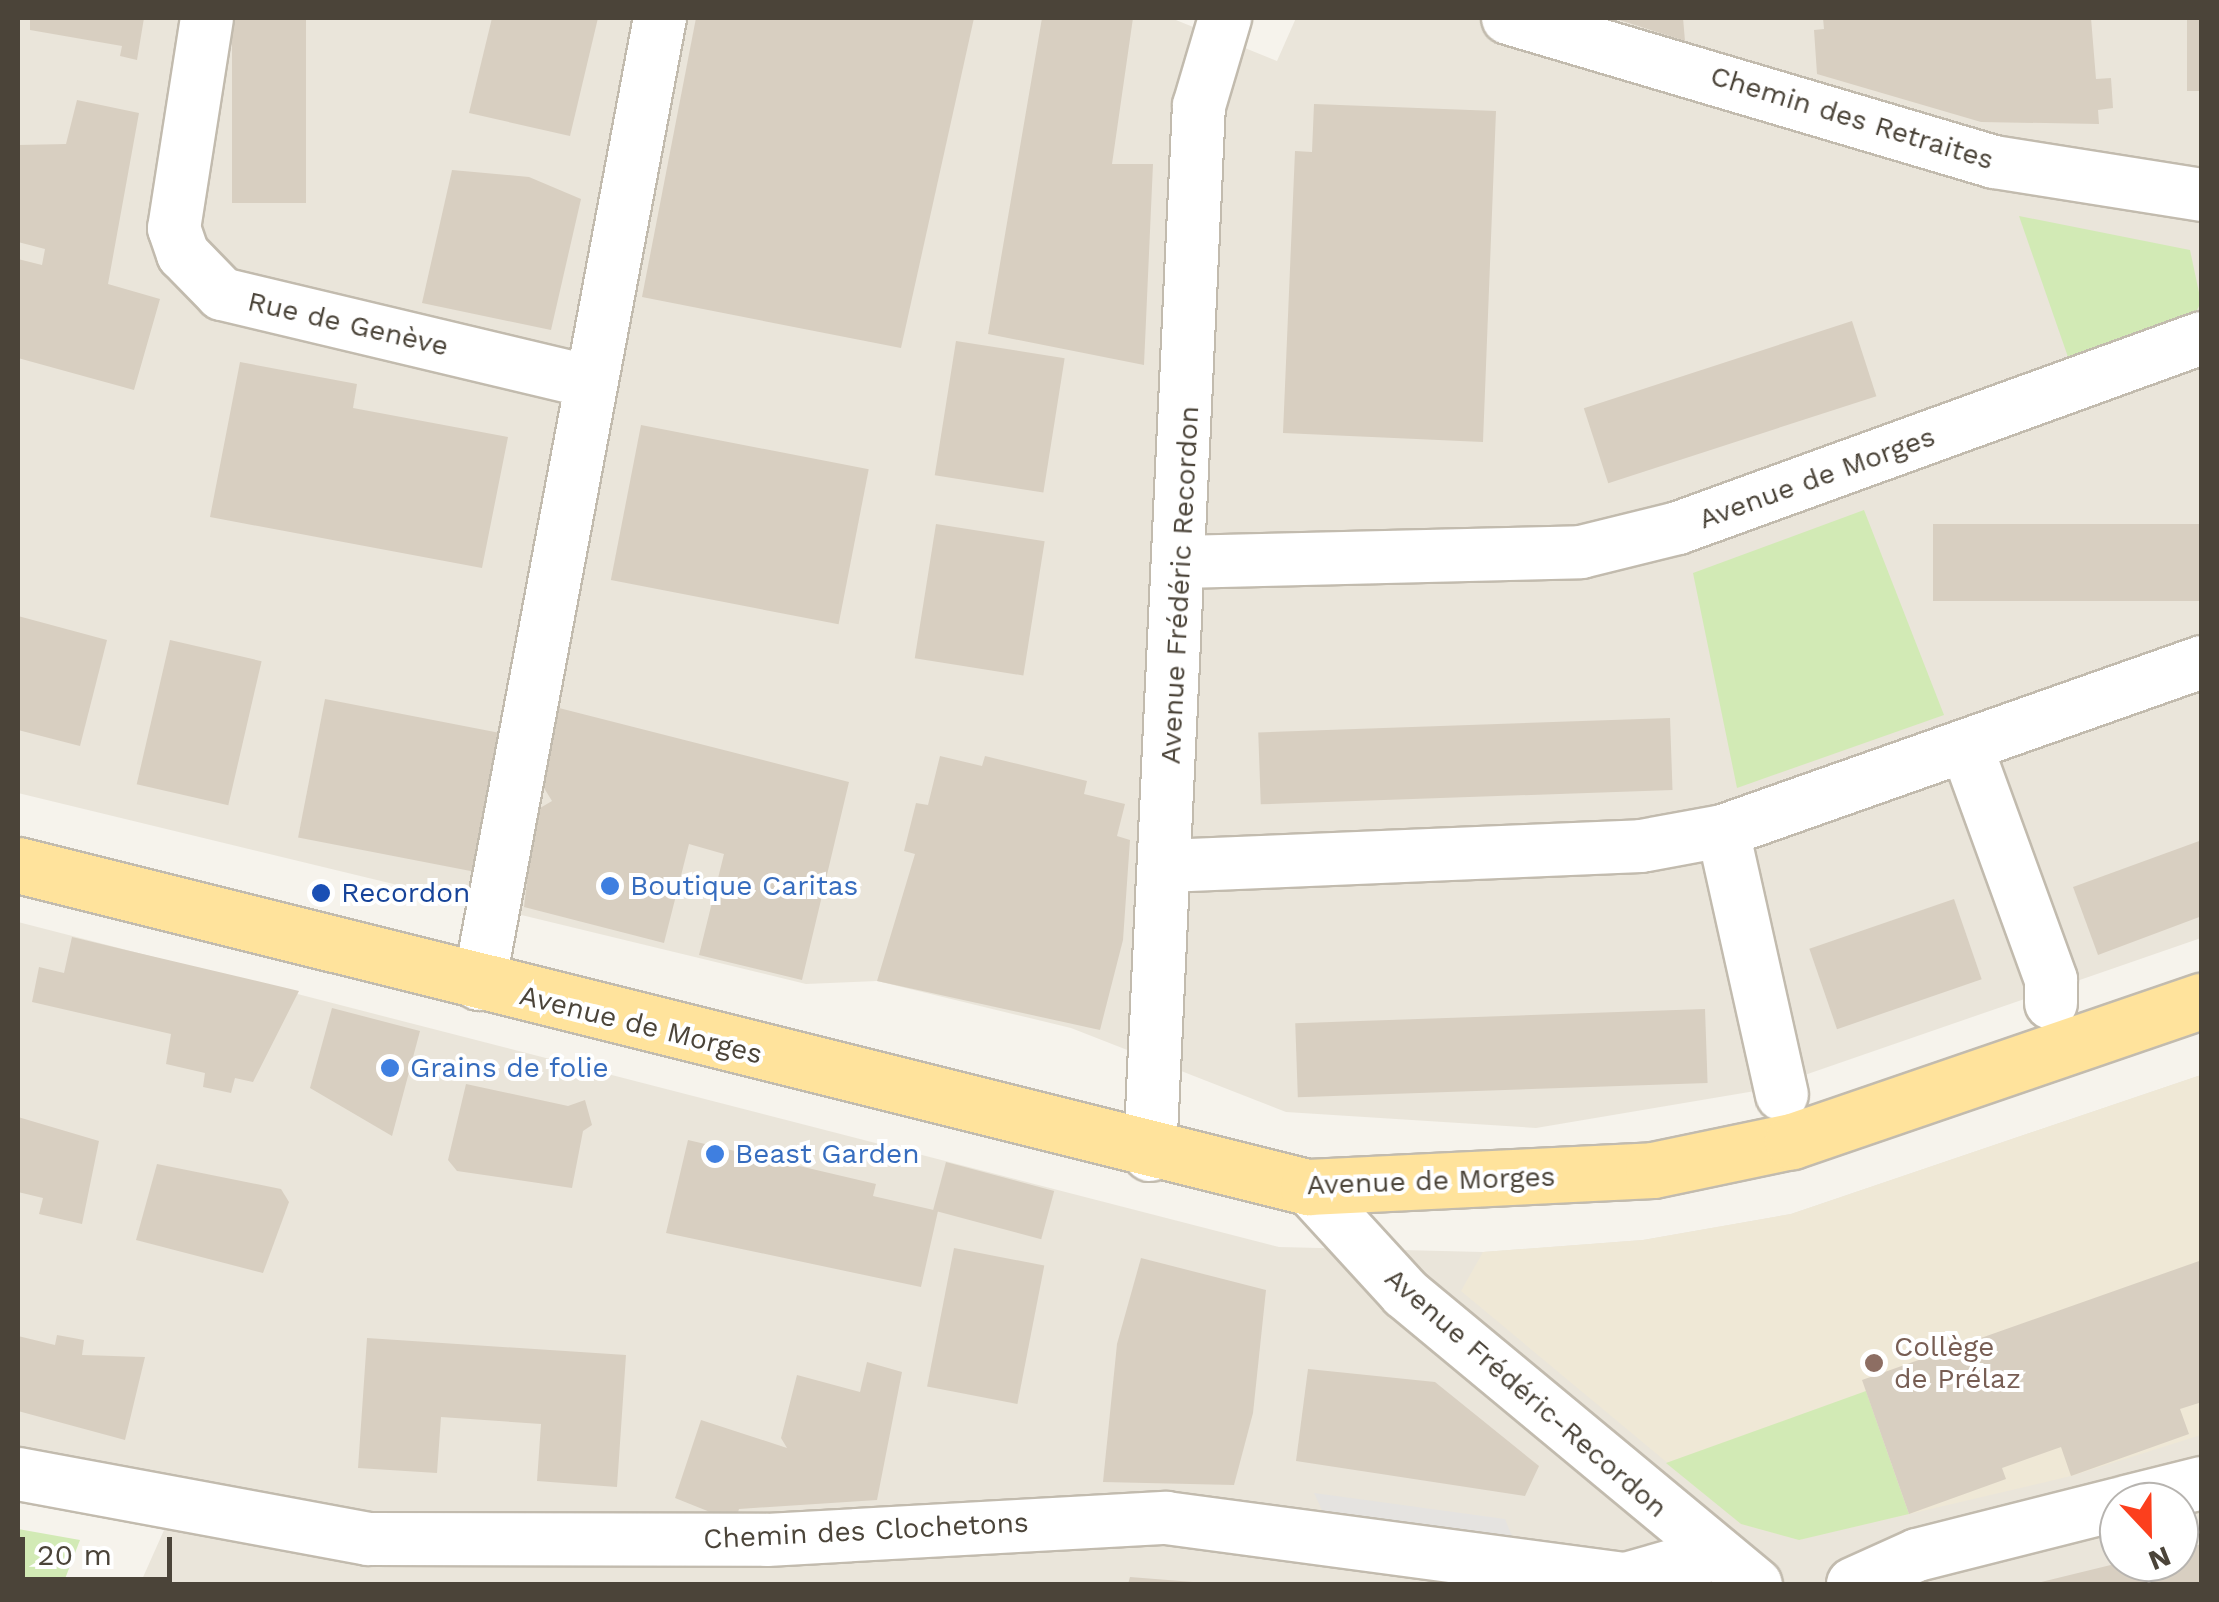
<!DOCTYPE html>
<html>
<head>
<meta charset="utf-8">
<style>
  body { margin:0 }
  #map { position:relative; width:2219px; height:1602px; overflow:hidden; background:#f6f3ec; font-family:"Work Sans",sans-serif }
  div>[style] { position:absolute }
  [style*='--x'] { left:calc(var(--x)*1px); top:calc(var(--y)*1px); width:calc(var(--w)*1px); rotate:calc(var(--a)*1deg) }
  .residential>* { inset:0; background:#eae5da }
  .education>* { inset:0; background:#efe8d6 }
  .green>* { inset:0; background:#d2eab5 }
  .parking>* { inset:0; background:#e5e3e0 }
  .building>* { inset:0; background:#d8cfc1; transform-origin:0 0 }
  .roads { filter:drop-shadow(2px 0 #c2bbae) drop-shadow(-2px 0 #c2bbae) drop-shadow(0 2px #c2bbae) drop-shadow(0 -2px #c2bbae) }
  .minor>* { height:52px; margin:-26px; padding:0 26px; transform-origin:26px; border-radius:26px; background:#fff }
  .major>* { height:55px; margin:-27.5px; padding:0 27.5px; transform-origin:27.5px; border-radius:27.5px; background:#ffe39c }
  .dots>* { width:28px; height:28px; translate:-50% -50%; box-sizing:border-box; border:5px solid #fff; border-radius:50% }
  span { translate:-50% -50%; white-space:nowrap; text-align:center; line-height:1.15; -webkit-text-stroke:8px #fff; paint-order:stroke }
  .street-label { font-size:28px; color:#4b4439 }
  .shop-label { font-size:28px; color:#366cbe }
  .left { translate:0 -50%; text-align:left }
  .transit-label { font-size:28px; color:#164399 }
  .education-label { font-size:28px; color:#785e54 }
  .frame { position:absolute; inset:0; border:20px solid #4b4439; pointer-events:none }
  .north { position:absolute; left:2099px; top:1482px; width:100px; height:100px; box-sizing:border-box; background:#fff; border:2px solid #b7b4b0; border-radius:50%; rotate:158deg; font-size:28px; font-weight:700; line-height:40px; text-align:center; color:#4b4439 }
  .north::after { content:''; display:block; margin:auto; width:35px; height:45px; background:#fc3f1d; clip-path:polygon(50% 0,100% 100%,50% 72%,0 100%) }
  .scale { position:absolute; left:20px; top:1537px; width:152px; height:45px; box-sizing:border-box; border:5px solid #4b4439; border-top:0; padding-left:12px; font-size:30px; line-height:35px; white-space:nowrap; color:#4b4439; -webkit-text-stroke:8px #fff; paint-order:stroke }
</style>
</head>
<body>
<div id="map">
  <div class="residential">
    <div style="clip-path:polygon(18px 18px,1171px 18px,1277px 61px,1296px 18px,2201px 18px,2201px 938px,1761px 1090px,1536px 1128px,1286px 1112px,1071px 1028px,877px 981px,806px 984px,18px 793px)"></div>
    <div style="clip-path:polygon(evenodd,18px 922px,1279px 1247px,1483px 1252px,1643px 1240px,1791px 1214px,2201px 1075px,2201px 1584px,140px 1584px,185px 1483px,18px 1450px,18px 922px,2119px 1502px,2179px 1502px,2179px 1562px,2119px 1562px,2119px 1502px)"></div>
  </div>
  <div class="education">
    <div style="clip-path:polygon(2201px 1075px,2201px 1435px,2071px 1476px,1799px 1540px,1741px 1524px,1461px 1291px,1483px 1252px,1643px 1240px,1791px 1214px)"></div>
  </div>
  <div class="green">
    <div style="clip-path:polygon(2019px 216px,2190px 250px,2201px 302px,2196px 312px,2068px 357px)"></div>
    <div style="clip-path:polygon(1864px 510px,1944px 715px,1737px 788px,1693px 573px)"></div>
    <div style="clip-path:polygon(1866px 1391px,1909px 1514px,1799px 1540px,1741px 1524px,1666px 1463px)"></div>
    <div style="clip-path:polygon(18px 1529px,80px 1540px,63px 1584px,18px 1584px)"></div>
  </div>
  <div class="parking">
    <div style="clip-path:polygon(1314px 1493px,1505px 1519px,1519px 1553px,1328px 1523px)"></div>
  </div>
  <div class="building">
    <div style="clip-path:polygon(30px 18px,144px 18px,137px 60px,120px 56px,122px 46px,30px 30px)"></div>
    <div style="left:232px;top:18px;width:74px;height:185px"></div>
    <div style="clip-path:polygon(492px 18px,598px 18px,570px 136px,469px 113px)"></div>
    <div style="clip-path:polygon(696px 18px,974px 18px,901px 348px,642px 297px)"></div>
    <div style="clip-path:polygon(1042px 18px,1133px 18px,1112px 164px,1153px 164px,1144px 365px,988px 334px)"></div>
    <div style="clip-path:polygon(1613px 18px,1683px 18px,1685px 41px)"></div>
    <div style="clip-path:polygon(1823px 18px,2091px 18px,2096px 79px,2111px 78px,2113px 108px,2098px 110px,2099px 124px,1981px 122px,1817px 74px,1814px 30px,1824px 29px)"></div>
    <div style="left:2187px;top:18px;width:15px;height:73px"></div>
    <div style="clip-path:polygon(77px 100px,139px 113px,108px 284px,160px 299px,134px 390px,18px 358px,18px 259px,42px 265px,45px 249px,18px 242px,18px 145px,66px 144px)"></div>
    <div style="clip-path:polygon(1314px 104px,1496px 111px,1483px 442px,1283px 433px,1295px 151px,1312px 152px)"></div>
    <div style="clip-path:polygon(452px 170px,529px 177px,581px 199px,551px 330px,422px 303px)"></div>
    <div style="left:1852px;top:321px;width:79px;height:282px;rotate:72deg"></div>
    <div style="left:956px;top:341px;width:110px;height:136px;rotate:9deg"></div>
    <div style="clip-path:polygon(240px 362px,357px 384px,353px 408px,508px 437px,482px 568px,210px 517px)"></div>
    <div style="left:641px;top:425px;width:232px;height:158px;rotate:11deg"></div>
    <div style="left:936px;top:524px;width:110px;height:136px;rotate:9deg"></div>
    <div style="left:2202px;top:524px;width:77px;height:269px;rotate:90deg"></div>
    <div style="clip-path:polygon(18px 616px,107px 640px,80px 746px,18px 730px)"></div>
    <div style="left:170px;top:640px;width:94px;height:148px;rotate:13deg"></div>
    <div style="left:325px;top:699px;width:177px;height:141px;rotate:11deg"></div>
    <div style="clip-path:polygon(559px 708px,849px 782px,802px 980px,699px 955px,724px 854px,689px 844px,664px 943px,524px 907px,535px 811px,552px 801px,544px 788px)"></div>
    <div style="left:1670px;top:718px;width:72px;height:412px;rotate:88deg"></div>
    <div style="clip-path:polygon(940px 756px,982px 766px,985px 756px,1087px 781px,1084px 794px,1125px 804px,1117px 836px,1130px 840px,1123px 940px,1100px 1030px,877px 981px,915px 854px,904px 851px,916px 803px,928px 805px)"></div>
    <div style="clip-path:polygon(2202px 840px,2202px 916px,2098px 955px,2073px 887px)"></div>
    <div style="left:1954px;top:899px;width:85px;height:153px;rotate:71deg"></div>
    <div style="clip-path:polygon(72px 937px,130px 951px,299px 991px,253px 1082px,235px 1078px,231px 1093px,203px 1087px,205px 1073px,166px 1064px,171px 1034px,32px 1002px,39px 967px,64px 973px)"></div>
    <div style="clip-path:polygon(332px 1008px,420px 1031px,392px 1136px,310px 1088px)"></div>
    <div style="left:1705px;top:1009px;width:74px;height:410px;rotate:88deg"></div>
    <div style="clip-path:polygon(466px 1084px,568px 1106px,585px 1100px,592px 1125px,583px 1131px,572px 1188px,457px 1171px,448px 1160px)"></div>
    <div style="clip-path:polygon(18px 1117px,99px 1141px,82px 1224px,39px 1214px,43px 1198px,18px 1192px)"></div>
    <div style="clip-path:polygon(688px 1140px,876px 1184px,873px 1196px,938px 1211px,921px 1287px,666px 1233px)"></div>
    <div style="left:946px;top:1162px;width:112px;height:50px;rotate:15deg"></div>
    <div style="clip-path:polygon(157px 1164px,281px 1189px,289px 1202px,263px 1273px,136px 1240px)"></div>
    <div style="left:954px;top:1248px;width:92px;height:141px;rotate:11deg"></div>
    <div style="clip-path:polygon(1141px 1258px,1266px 1290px,1253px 1413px,1234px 1485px,1103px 1482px,1117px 1344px)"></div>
    <div style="clip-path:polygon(2202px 1260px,2202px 1402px,2180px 1409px,2189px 1434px,2071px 1476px,2061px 1447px,2002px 1468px,2006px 1479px,1909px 1514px,1862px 1380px)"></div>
    <div style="clip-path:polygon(57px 1335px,84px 1340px,82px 1355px,145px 1357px,125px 1440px,18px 1411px,18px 1336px,55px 1345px)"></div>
    <div style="clip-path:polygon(367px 1338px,626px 1355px,617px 1487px,537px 1481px,541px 1424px,441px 1417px,437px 1473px,358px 1468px)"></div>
    <div style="clip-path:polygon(867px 1362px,902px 1372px,877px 1500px,739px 1509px,735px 1522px,675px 1498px,701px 1420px,787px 1448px,781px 1438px,797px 1375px,860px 1392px)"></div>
    <div style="clip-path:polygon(1308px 1369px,1435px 1382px,1539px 1466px,1525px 1496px,1296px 1461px)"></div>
    <div style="clip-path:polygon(2202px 1544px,2202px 1584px,2033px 1584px,2123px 1562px,2179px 1562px,2179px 1549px)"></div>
    <div style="clip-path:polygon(1130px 1577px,1193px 1582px,1193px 1584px,1128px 1584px)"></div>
  </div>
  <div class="roads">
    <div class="minor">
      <div style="--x:207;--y:18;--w:213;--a:98.9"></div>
      <div style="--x:174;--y:228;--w:28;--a:71"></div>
      <div style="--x:183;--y:254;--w:56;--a:45.7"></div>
      <div style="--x:222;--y:294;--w:374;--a:13.4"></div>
      <div style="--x:1508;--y:18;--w:507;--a:16.5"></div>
      <div style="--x:1994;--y:162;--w:211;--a:9"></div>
      <div style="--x:1180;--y:562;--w:401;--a:-1.4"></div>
      <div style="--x:1581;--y:552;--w:100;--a:-13.9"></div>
      <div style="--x:1678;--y:528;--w:557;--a:-19.93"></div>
      <div style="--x:1966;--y:746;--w:249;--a:70"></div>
      <div style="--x:2051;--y:980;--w:23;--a:90"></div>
      <div style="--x:1723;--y:831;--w:270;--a:77.4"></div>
      <div style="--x:1166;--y:866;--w:475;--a:-2.4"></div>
      <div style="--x:1641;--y:846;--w:83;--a:-10.4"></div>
      <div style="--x:1723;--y:831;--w:508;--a:-19.43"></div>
      <div style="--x:479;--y:984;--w:983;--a:-79.39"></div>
      <div style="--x:1150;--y:1155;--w:1050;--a:-87.33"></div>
      <div style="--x:1199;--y:106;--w:92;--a:-73.5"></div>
      <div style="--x:1308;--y:1187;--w:144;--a:47.5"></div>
      <div style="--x:1405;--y:1293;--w:456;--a:39.7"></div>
      <div style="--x:18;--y:1474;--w:356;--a:10.5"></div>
      <div style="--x:368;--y:1539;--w:399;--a:0.1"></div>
      <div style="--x:767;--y:1540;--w:400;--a:-3.2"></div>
      <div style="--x:1166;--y:1518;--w:464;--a:7.6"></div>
      <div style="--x:1626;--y:1579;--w:91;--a:-16"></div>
      <div style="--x:2126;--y:1502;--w:78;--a:-14"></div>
      <div style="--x:1853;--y:1584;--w:70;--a:-24.4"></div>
      <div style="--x:1917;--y:1555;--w:208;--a:-14.2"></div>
    </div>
    <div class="major">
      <div style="--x:18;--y:865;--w:1330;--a:14.02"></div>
      <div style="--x:1308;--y:1187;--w:345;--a:-2.8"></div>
      <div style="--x:1653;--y:1170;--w:142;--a:-11.8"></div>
      <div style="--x:1792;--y:1141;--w:433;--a:-18.9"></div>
    </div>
  </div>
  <div class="dots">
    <div style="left:610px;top:886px;background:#3f7fe0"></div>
    <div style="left:321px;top:893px;background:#1a4fb4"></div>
    <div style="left:390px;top:1068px;background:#3f7fe0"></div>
    <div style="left:715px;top:1154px;background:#3f7fe0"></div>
    <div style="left:1874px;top:1363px;background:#8d6e63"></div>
  </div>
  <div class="street-label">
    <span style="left:1852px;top:118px;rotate:17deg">Chemin des Retraites</span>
    <span style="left:348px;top:324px;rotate:13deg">Rue de Genève</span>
    <span style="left:1817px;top:478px;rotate:-20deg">Avenue de Morges</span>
    <span style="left:1180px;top:585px;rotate:-87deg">Avenue Frédéric Recordon</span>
    <span style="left:641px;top:1025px;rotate:14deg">Avenue de Morges</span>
    <span style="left:1431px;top:1181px;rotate:-2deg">Avenue de Morges</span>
    <span style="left:1526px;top:1393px;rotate:41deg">Avenue Frédéric-Recordon</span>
    <span style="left:866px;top:1531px;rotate:-3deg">Chemin des Clochetons</span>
  </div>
  <div class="shop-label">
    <span class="left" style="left:630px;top:886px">Boutique Caritas</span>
    <span class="left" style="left:410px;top:1068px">Grains de folie</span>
    <span class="left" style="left:735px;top:1154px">Beast Garden</span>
  </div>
  <div class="transit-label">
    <span class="left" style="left:341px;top:893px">Recordon</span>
  </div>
  <div class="education-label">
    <span class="left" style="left:1894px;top:1363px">Collège<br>de Prélaz</span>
  </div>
  <div class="frame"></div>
  <div class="north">N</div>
  <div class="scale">20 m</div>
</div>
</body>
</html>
